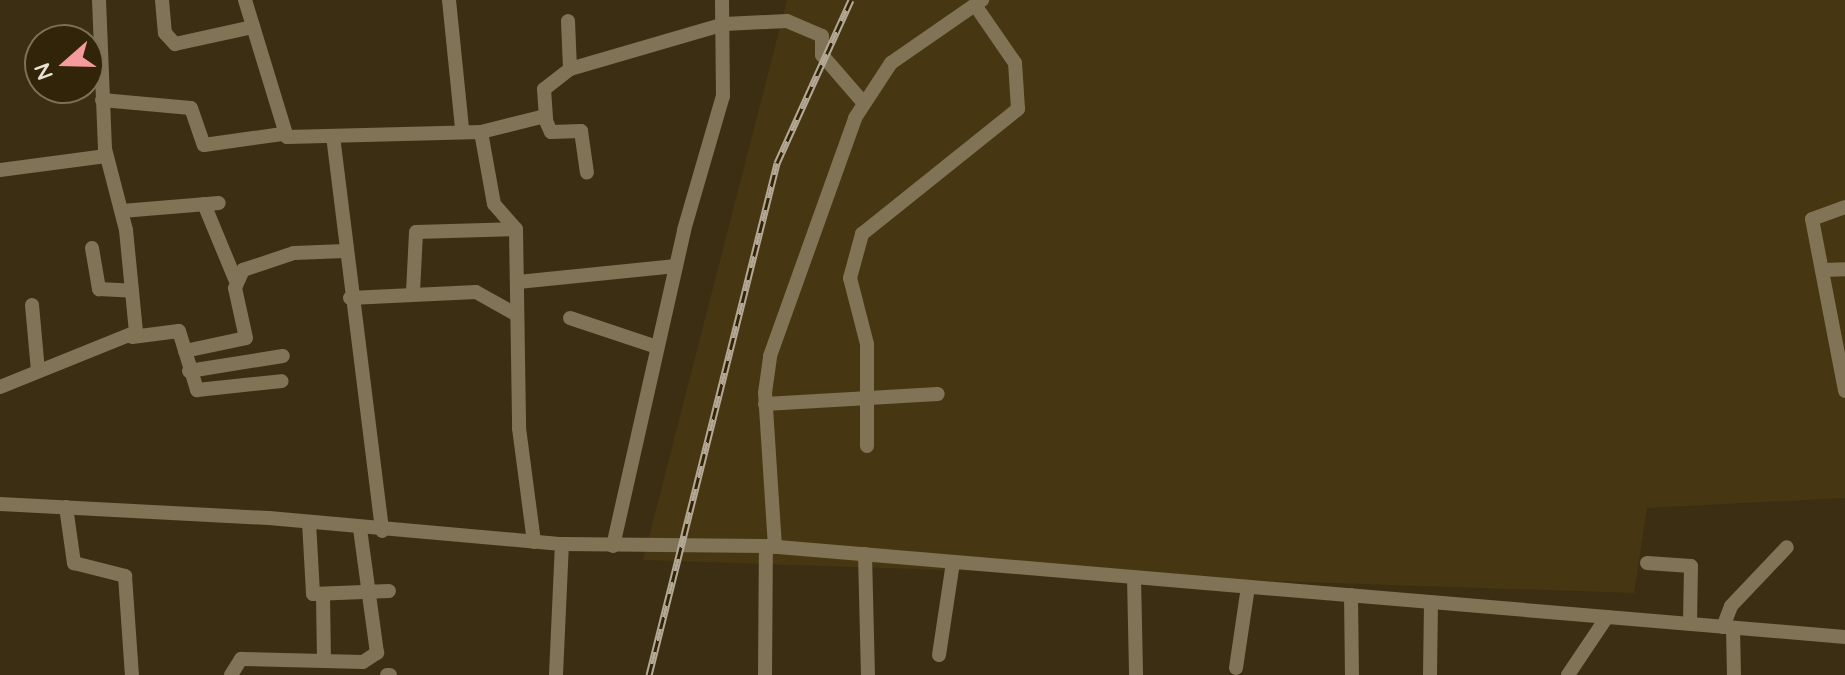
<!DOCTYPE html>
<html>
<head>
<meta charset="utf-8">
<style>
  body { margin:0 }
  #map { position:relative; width:1845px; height:675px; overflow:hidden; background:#3b2e12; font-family:Quicksand,sans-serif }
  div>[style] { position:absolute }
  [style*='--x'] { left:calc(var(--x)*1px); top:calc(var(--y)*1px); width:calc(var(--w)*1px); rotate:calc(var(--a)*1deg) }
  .built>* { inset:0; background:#463611 }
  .minor>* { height:14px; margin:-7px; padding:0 7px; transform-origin:7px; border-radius:7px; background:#817355 }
  .rail>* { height:7px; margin-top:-3.5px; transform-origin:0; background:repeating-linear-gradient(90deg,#312408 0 12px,#b3a996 0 24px); box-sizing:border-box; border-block:2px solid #b3a996 }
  span { translate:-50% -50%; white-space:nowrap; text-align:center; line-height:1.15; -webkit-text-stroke:8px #312408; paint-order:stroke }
  .north { position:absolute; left:24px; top:24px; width:80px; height:80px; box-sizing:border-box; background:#312408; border:2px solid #7b7058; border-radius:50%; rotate:250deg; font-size:22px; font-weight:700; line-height:32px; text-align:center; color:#e9e1d1 }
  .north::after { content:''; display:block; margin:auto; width:28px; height:36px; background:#f59b9d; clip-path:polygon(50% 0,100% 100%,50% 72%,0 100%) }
</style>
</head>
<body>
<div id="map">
  <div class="built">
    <div style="clip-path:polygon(787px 0,1845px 0,1845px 498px,1647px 508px,1634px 593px,643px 560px)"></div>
  </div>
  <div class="minor">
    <div style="--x:162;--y:0;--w:33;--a:85"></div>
    <div style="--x:165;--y:33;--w:15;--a:48"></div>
    <div style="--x:175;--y:44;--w:80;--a:-12.3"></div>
    <div style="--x:245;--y:0;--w:143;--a:73"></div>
    <div style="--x:287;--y:137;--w:194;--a:-1.5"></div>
    <div style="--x:481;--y:132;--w:66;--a:-14"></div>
    <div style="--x:449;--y:0;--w:130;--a:84.2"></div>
    <div style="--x:568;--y:21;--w:48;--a:87.6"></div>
    <div style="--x:570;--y:69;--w:33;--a:142"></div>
    <div style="--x:544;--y:89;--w:32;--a:86"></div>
    <div style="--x:546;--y:121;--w:12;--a:66"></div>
    <div style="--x:551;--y:132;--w:30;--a:-2"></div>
    <div style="--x:581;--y:131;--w:42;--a:81.9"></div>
    <div style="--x:570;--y:69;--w:161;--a:-16.2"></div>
    <div style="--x:725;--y:24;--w:62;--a:-2.8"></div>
    <div style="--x:787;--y:21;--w:38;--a:23"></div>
    <div style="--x:822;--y:36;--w:19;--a:90"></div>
    <div style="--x:822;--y:55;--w:61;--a:49"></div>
    <div style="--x:102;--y:100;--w:89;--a:5.1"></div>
    <div style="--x:191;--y:108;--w:39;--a:71"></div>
    <div style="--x:204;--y:145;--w:79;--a:-8"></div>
    <div style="--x:481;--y:132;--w:73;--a:79.8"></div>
    <div style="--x:494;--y:204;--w:33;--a:49"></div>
    <div style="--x:516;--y:229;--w:199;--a:89.1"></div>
    <div style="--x:519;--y:428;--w:115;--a:82.5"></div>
    <div style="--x:333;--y:136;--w:398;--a:82.9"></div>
    <div style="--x:0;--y:170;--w:107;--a:-7.5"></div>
    <div style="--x:204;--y:204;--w:81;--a:67.5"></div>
    <div style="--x:1845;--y:207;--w:35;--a:160"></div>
    <div style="--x:1812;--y:219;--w:175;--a:79.1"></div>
    <div style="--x:122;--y:211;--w:97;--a:-4.7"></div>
    <div style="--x:92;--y:248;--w:42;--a:80.3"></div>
    <div style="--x:99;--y:289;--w:33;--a:3"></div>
    <div style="--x:1822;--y:270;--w:23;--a:-2"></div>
    <div style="--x:518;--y:282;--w:159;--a:-5.8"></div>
    <div style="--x:413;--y:292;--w:60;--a:-87.1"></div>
    <div style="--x:416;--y:232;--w:100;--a:-1.7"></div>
    <div style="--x:350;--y:298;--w:126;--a:-2.7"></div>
    <div style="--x:476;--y:292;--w:47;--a:29.3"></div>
    <div style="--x:32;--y:305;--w:66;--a:84.8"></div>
    <div style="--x:570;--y:318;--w:92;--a:18.4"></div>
    <div style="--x:132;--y:337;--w:47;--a:-7.3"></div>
    <div style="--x:179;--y:331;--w:62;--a:73"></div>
    <div style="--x:197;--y:390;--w:85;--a:-6"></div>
    <div style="--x:185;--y:351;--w:62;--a:-12"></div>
    <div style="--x:246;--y:338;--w:51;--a:-102.4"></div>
    <div style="--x:235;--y:288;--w:20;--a:-66"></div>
    <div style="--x:243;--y:270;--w:54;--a:-18.4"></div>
    <div style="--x:294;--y:253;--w:51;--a:-2.2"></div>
    <div style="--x:189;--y:371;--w:95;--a:-9.1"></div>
    <div style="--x:0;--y:387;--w:147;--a:-22"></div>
    <div style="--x:136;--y:332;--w:102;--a:-95.6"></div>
    <div style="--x:126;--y:230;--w:84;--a:-104.5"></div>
    <div style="--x:105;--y:149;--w:149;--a:-92.3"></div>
    <div style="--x:765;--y:404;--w:173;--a:-3.3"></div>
    <div style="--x:867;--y:446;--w:102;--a:-90"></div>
    <div style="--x:867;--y:344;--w:68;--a:-104.4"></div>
    <div style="--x:850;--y:278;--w:46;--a:-74.7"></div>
    <div style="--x:862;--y:234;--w:200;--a:-38.7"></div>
    <div style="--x:1018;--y:109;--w:46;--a:-93.7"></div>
    <div style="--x:1015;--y:63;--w:70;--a:-124.6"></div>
    <div style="--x:0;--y:504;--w:269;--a:3"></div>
    <div style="--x:269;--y:518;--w:294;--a:5.1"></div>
    <div style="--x:562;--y:544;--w:204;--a:0.6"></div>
    <div style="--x:766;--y:546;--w:1083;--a:4.82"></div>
    <div style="--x:66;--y:507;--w:57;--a:81.9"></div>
    <div style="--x:74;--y:563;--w:53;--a:14.3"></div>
    <div style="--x:125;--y:576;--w:99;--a:86"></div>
    <div style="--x:309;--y:522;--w:72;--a:86.8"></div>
    <div style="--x:313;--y:594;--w:76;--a:-2.3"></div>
    <div style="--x:613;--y:546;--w:324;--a:-77.3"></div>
    <div style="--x:684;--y:230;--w:140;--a:-73.8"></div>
    <div style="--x:723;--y:96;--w:96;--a:-90.6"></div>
    <div style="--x:775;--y:547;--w:154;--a:-93.7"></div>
    <div style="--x:765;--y:393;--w:37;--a:-82"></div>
    <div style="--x:770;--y:356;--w:253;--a:-70.3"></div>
    <div style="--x:855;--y:118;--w:66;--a:-56.8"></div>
    <div style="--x:891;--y:63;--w:111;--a:-34.7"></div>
    <div style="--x:865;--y:554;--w:121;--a:88.6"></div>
    <div style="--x:1647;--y:563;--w:44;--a:3.9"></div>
    <div style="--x:1691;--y:566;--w:58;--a:91"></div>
    <div style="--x:1134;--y:577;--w:98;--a:88.8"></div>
    <div style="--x:1351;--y:595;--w:80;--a:89.3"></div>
    <div style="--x:323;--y:597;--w:64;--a:89.1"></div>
    <div style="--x:1723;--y:627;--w:22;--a:-69"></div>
    <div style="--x:1731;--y:606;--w:81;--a:-46.5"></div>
    <div style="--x:1733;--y:628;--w:47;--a:88.8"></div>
    <div style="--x:939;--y:655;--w:94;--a:-81.4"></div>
    <div style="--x:1236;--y:668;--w:82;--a:-81.6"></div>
    <div style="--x:231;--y:675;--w:19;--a:-58"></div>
    <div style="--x:241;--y:659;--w:122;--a:1.4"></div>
    <div style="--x:363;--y:662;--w:17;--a:-33"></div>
    <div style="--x:377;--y:653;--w:125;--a:-97.8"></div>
    <div style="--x:387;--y:675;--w:3;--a:0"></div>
    <div style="--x:556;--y:675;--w:131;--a:-87.4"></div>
    <div style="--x:765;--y:675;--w:129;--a:-89.6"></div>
    <div style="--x:1430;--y:675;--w:73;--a:-89.2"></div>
    <div style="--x:1568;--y:675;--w:70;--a:-56.1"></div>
  </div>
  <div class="rail">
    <div style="--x:649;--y:675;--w:528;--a:-75.96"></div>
    <div style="--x:777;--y:163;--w:179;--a:-65.6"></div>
  </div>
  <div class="north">N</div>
</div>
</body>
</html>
